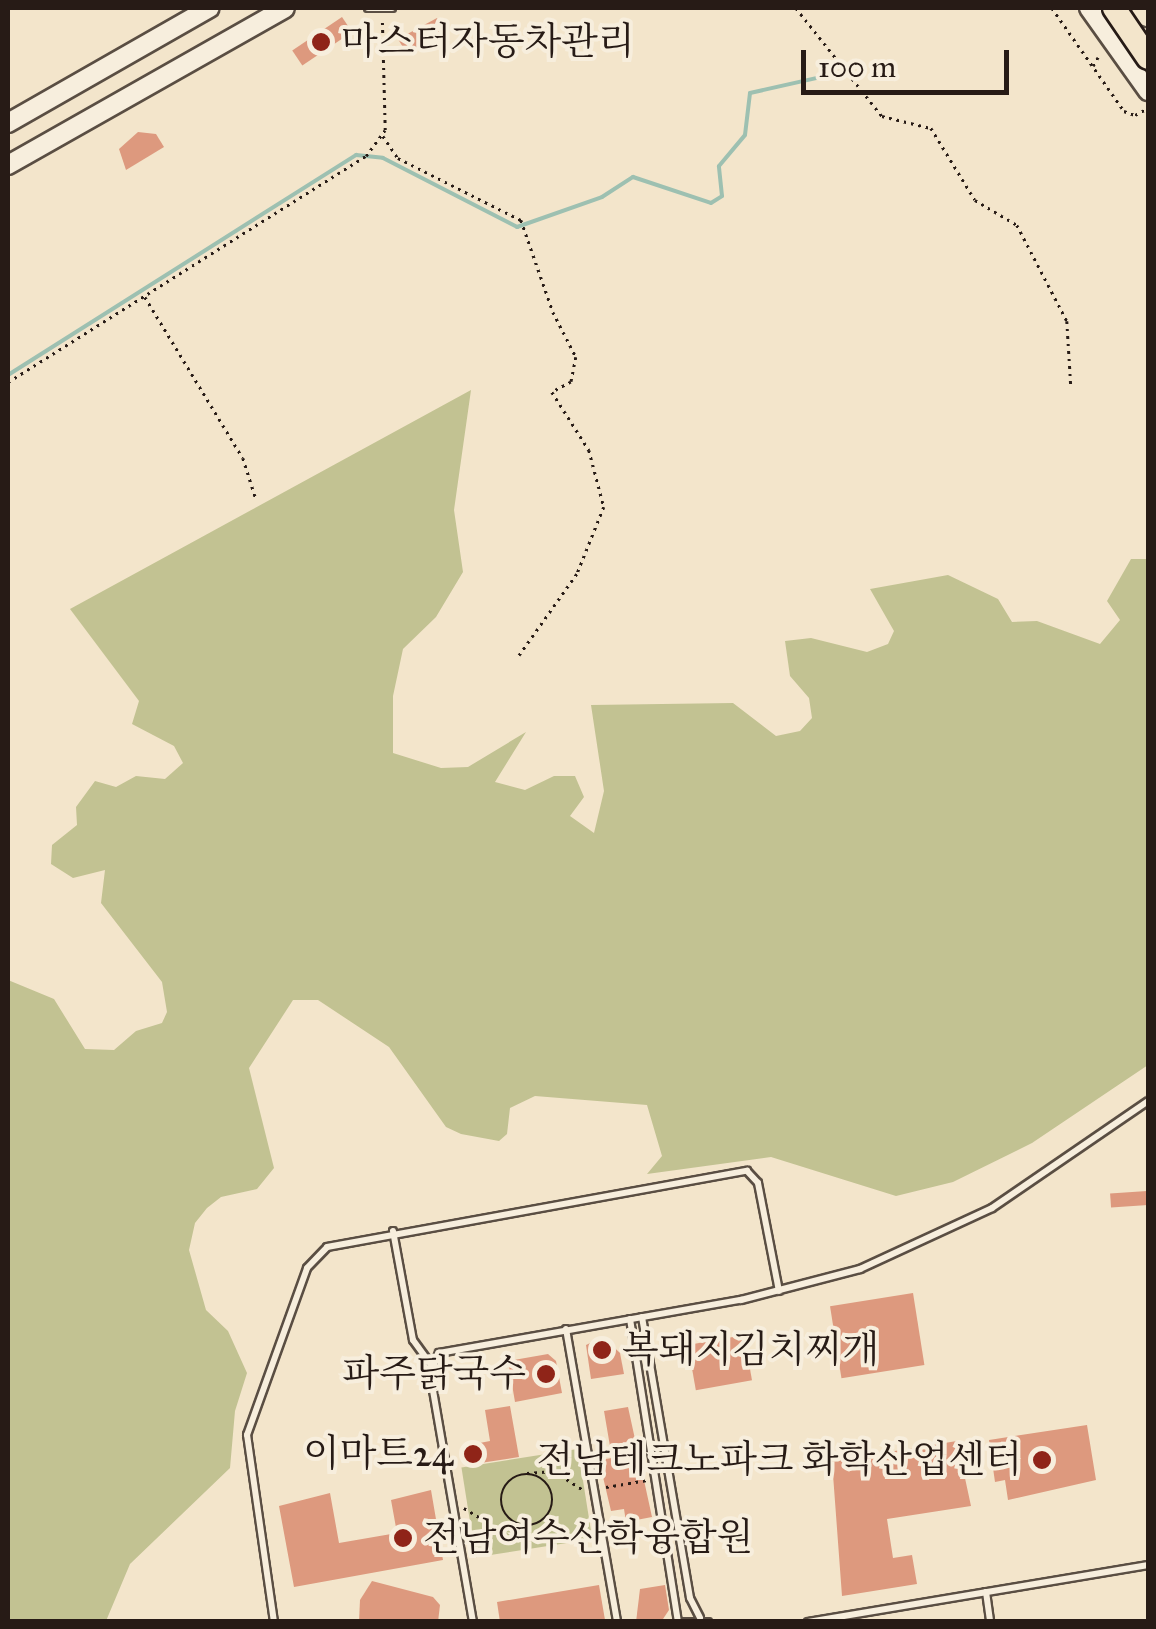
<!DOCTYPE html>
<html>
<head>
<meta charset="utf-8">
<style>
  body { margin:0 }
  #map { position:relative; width:1156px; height:1629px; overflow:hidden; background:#f3e5cb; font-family:"IM FELL Great Primer","Noto Serif KR",serif }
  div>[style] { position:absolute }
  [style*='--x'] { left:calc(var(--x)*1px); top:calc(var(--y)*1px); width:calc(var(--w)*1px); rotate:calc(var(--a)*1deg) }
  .green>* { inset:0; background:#c2c292; transform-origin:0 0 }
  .stream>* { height:4px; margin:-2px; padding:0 2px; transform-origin:2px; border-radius:2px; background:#9dc0b1 }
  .building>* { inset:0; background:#dd997e; transform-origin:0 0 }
  .path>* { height:2.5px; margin-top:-1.25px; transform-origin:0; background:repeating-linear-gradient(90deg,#271b16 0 2.5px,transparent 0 7.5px) }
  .path>.ring { margin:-1.25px; padding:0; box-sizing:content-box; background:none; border:2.5px solid #271b16; border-radius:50% }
  .roads { filter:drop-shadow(2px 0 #5a4e43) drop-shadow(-2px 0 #5a4e43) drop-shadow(0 2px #5a4e43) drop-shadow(0 -2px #5a4e43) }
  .lane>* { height:6px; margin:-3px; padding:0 3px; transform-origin:3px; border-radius:3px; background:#f7eedd }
  .secondary>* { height:18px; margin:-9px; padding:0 9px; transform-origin:9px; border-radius:9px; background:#f7eedd }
  .highway>* { height:22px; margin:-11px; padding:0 11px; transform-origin:11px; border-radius:11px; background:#f3e5cb }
  .bridges { filter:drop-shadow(2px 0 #271b16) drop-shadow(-2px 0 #271b16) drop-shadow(0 2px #271b16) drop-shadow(0 -2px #271b16) }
  .highway-bridge>* { height:22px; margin:-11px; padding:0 11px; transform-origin:11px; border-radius:11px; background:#f3e5cb }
  .dots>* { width:28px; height:28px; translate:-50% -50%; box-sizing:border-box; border:5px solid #f7eedd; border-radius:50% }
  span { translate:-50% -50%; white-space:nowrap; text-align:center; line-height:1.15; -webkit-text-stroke:8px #f7eedd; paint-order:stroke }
  .poi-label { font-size:38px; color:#271b16 }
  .left { translate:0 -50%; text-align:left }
  .right { translate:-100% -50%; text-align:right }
  .frame { position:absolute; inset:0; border:10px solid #271b16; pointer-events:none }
  .scale { position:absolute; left:801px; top:50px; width:208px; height:45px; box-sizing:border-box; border:5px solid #271b16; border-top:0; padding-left:12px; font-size:30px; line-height:35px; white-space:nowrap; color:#271b16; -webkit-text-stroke:8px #f7eedd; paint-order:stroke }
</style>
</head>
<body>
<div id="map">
  <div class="green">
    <div style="clip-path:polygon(471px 390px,454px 510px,463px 572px,436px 617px,403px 649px,393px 696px,393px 753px,441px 768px,468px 767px,526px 732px,495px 782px,525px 790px,554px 776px,575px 776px,584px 797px,570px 816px,594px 833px,604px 791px,591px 705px,733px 703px,776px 736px,800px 731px,812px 718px,809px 698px,790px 676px,785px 641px,811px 638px,867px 652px,888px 644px,894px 631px,870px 589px,948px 575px,998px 599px,1012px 622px,1037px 621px,1100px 644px,1120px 620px,1107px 601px,1131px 559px,1148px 559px,1148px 1065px,1032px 1143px,953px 1182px,896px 1196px,771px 1157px,647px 1174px,662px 1156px,647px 1105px,535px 1096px,510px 1108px,507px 1134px,499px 1141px,461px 1134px,446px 1127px,389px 1047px,318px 1000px,293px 1000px,249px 1068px,274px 1168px,257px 1189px,221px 1197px,207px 1208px,195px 1223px,189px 1250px,206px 1310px,228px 1331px,247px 1373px,235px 1411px,230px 1468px,130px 1564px,106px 1621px,8px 1621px,8px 980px,54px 999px,85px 1049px,114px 1050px,136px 1031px,162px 1023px,167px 1012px,162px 982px,101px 903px,105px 870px,73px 878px,51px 864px,52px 845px,77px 825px,76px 807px,95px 781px,116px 787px,136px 776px,165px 779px,183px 763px,174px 746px,132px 724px,139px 701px,70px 609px)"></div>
    <div style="left:578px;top:1449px;width:91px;height:118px;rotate:81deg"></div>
  </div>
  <div class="stream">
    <div style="--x:8;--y:375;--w:412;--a:-32.3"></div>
    <div style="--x:356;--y:155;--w:27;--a:6"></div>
    <div style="--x:383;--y:158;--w:151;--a:27.2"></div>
    <div style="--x:517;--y:227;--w:90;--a:-19.4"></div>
    <div style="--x:602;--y:197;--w:37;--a:-33"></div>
    <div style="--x:633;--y:177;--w:82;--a:18.4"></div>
    <div style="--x:711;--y:203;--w:13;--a:-32"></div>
    <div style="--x:722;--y:196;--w:30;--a:-96"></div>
    <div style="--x:719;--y:166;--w:40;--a:-50"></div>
    <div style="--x:745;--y:135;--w:42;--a:-83.2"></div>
    <div style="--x:750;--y:93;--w:86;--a:-12.7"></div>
  </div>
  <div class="building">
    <div style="left:342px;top:17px;width:18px;height:60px;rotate:56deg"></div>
    <div style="clip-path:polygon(437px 18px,444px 30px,407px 54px,398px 39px)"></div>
    <div style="clip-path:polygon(138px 132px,156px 134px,164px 147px,126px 170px,119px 149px)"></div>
    <div style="left:1147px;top:1191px;width:14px;height:37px;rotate:86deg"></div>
    <div style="left:913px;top:1293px;width:73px;height:84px;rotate:81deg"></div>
    <div style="left:744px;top:1335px;width:46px;height:57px;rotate:80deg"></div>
    <div style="clip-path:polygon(603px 1337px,620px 1353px,624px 1374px,591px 1379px,586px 1345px)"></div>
    <div style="clip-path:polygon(548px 1354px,556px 1361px,562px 1393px,515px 1402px,508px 1361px)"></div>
    <div style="clip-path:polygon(510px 1406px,519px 1457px,467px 1465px,464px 1446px,490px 1441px,485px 1410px)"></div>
    <div style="clip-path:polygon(628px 1407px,652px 1517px,626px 1522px,624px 1509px,611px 1511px,599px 1460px,612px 1458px,604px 1411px)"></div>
    <div style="clip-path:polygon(1087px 1425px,1096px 1480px,1008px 1500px,1005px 1480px,995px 1482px,989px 1440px)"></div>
    <div style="clip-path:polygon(957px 1441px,971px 1506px,887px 1519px,893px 1558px,912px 1555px,917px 1584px,842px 1596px,832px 1461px)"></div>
    <div style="clip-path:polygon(431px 1490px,443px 1560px,294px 1587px,279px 1506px,330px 1493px,339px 1543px,397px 1533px,391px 1500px)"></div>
    <div style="clip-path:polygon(372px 1581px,433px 1597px,440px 1605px,438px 1622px,359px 1622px,360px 1600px)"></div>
    <div style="clip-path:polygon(599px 1585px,605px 1620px,500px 1622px,497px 1602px)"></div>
    <div style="clip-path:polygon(665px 1585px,669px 1610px,661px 1622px,636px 1622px,640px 1589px)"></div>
  </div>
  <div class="path">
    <div style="--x:796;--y:8;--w:138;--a:51.5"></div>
    <div style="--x:882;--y:116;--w:50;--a:13.8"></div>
    <div style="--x:931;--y:128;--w:84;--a:58.6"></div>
    <div style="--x:975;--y:200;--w:49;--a:30.8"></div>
    <div style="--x:1017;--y:225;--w:108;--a:62.5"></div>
    <div style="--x:1067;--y:321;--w:66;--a:86.5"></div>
    <div style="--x:1052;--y:8;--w:126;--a:55"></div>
    <div style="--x:1124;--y:111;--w:12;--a:20"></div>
    <div style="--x:1135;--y:115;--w:15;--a:-28"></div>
    <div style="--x:1093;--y:66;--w:10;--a:-61"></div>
    <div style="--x:383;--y:136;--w:27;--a:56"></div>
    <div style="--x:398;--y:158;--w:138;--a:26.8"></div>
    <div style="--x:521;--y:220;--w:97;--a:70.8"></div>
    <div style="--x:553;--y:312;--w:51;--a:62.9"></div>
    <div style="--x:576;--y:357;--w:25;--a:101"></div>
    <div style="--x:571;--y:382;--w:21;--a:152"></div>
    <div style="--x:552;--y:392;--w:69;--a:57.5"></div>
    <div style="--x:589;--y:450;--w:59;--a:75.3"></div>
    <div style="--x:604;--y:507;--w:72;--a:111.9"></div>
    <div style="--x:577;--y:574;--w:100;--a:125.3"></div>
    <div style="--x:145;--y:297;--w:188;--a:58.7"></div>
    <div style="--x:243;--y:458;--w:43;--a:72.4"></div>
    <div style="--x:8;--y:382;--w:423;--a:-32.3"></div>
    <div style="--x:366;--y:156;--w:32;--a:-54"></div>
    <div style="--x:385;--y:130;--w:112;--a:-91.5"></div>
    <div style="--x:527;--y:1473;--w:27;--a:-4"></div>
    <div style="--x:554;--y:1471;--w:35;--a:33"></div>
    <div class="ring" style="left:501px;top:1474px;width:49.5px;height:49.5px"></div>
    <div style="--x:606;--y:1487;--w:42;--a:-9.7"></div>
    <div style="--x:464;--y:1508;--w:41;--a:31"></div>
    <div style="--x:499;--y:1529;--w:28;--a:-4"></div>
  </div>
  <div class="roads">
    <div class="lane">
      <div style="--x:368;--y:8;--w:24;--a:0"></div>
      <div style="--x:393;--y:1231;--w:111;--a:79.6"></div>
      <div style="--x:413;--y:1340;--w:31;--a:54"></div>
      <div style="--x:642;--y:1317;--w:285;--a:80.3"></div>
      <div style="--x:690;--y:1598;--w:22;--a:63"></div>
      <div style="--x:630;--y:1319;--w:307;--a:81"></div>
      <div style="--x:566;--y:1329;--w:297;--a:80.1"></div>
      <div style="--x:986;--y:1592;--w:30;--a:82"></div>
      <div style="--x:274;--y:1622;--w:189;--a:-98.2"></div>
      <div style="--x:247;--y:1435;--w:177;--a:-70.2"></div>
      <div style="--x:307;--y:1268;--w:29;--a:-46"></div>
      <div style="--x:327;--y:1247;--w:427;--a:-10.3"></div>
      <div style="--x:747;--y:1171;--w:16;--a:47"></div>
      <div style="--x:758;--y:1183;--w:110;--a:79"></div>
      <div style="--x:473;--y:1622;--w:252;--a:-99.8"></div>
      <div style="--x:430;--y:1374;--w:23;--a:-67"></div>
      <div style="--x:439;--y:1353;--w:307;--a:-10"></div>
      <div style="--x:741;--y:1300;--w:123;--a:-14.6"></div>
      <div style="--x:860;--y:1269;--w:145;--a:-24.8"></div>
      <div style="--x:992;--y:1208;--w:189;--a:-34.4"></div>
      <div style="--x:679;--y:1622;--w:29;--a:0"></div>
      <div style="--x:808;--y:1622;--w:345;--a:-9.5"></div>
    </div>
    <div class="secondary">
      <div style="--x:1089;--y:8;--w:102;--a:54.6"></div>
      <div style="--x:8;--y:123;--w:232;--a:-29.7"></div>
      <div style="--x:8;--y:165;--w:318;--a:-29.5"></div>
    </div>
    <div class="highway">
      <div style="--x:1143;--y:8;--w:9;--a:54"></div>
    </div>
  </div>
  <div class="bridges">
    <div class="highway-bridge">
      <div style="--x:1114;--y:8;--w:60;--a:55.8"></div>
    </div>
  </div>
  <div class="dots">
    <div style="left:321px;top:42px;background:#8f2418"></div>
    <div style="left:602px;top:1350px;background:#8f2418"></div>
    <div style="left:546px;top:1374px;background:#8f2418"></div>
    <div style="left:473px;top:1454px;background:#8f2418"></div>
    <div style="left:1042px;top:1460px;background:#8f2418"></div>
    <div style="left:403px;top:1538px;background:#8f2418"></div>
  </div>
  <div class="poi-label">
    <span class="left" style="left:341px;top:42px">마스터자동차관리</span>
    <span class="left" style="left:622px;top:1350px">복돼지김치찌개</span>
    <span class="right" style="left:526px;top:1374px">파주닭국수</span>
    <span class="right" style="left:453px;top:1454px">이마트24</span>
    <span class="right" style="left:1022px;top:1460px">전남테크노파크 화학산업센터</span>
    <span class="left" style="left:423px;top:1538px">전남여수산학융합원</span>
  </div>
  <div class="frame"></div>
  <div class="scale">100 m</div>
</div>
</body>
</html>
